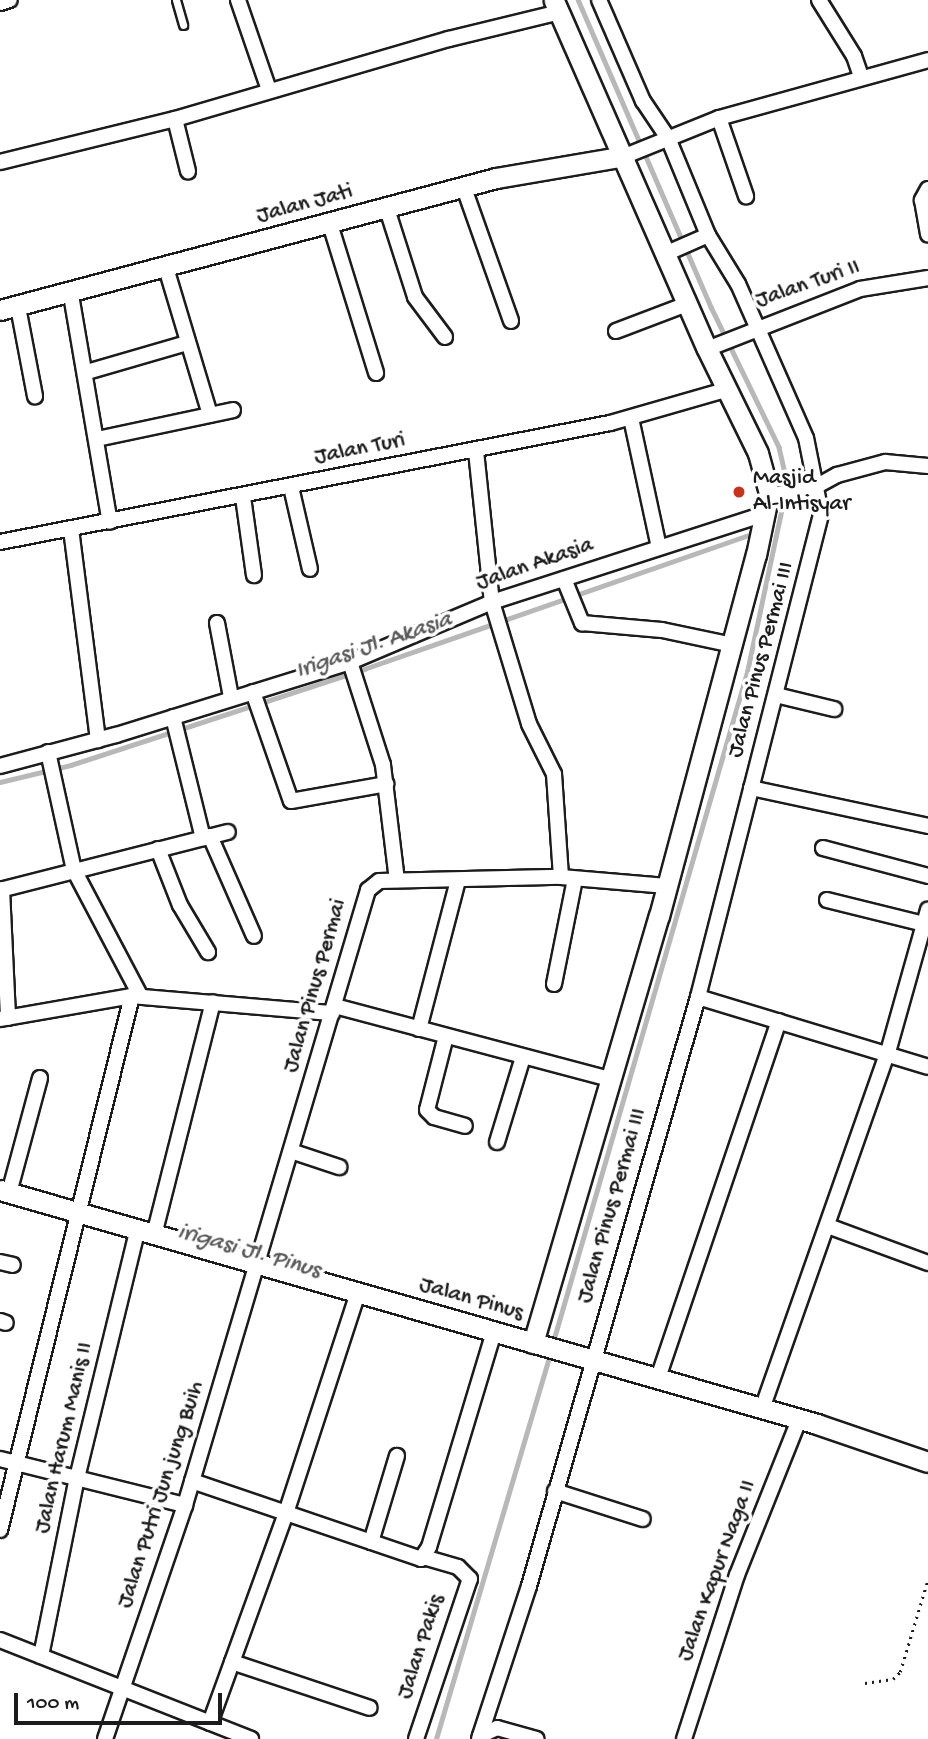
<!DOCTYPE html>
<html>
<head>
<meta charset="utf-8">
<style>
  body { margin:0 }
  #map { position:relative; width:928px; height:1739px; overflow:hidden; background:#fff; font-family:"Gochi Hand",sans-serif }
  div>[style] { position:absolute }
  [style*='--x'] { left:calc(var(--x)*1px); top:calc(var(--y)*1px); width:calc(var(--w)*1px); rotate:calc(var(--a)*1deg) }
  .stream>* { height:4.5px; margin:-2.25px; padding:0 2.25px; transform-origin:2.25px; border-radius:2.25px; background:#b8b8b8 }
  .path>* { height:2.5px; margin-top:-1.25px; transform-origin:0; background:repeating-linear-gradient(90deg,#1c1c1c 0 2px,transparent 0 7px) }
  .roads { filter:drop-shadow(2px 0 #1c1c1c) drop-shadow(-2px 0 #1c1c1c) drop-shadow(0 2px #1c1c1c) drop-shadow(0 -2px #1c1c1c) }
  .lane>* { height:7px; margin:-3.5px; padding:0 3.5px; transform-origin:3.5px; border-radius:3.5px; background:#fff }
  .street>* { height:14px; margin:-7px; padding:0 7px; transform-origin:7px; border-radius:7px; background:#fff }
  .secondary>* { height:19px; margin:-9.5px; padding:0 9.5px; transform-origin:9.5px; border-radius:9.5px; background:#fff }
  .dots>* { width:19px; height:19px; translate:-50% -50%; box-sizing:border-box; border:4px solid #fff; border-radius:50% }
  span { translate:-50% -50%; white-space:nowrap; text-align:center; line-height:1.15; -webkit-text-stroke:7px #fff; paint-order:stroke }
  .street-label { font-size:23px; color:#1c1c1c }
  .poi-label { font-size:23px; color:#1c1c1c }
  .left { translate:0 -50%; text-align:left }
  .water-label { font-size:24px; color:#5a5a5a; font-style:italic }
  .scale { position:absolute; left:14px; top:1693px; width:208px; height:32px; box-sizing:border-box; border:4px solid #1c1c1c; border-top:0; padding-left:9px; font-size:21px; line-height:24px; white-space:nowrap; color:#1c1c1c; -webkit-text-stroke:5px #fff; paint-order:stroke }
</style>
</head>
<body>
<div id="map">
  <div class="stream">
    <div style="--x:0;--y:782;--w:73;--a:-13.5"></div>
    <div style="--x:71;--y:765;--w:308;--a:-18.1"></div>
    <div style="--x:364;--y:669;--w:413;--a:-19.2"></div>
    <div style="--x:553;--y:1342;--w:698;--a:-73.85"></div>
    <div style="--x:747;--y:672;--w:192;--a:-78"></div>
    <div style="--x:787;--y:484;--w:37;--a:-103"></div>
    <div style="--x:779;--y:448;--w:156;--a:-115.9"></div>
    <div style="--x:711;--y:308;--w:335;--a:-113.4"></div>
    <div style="--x:436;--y:1739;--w:402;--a:-73.5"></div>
  </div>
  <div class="path">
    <div style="--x:865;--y:1683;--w:28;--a:-8"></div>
    <div style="--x:893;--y:1679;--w:10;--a:-45"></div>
    <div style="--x:900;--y:1672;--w:97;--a:-73.2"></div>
  </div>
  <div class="roads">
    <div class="lane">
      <div style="--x:176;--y:0;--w:26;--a:74"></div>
    </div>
    <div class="street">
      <div style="--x:238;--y:0;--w:95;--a:71"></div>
      <div style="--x:819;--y:0;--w:66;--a:58"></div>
      <div style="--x:854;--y:56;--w:21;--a:71"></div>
      <div style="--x:0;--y:3;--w:10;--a:-17"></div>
      <div style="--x:719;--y:118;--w:83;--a:70.9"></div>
      <div style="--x:175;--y:119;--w:54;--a:76"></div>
      <div style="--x:625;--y:156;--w:101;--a:-22"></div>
      <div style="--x:719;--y:118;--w:217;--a:-15.5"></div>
      <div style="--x:0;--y:162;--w:180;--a:-13.8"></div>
      <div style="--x:175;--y:119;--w:285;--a:-16.3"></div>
      <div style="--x:449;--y:39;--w:114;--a:-13.7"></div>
      <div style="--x:464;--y:188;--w:141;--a:70.5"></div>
      <div style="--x:928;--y:189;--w:13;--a:119"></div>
      <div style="--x:922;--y:200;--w:35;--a:80"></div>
      <div style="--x:387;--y:209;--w:92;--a:72.3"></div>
      <div style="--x:415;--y:297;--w:50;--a:53.1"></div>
      <div style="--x:330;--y:224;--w:156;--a:72.8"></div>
      <div style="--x:665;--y:254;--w:47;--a:-23.8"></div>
      <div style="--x:166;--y:268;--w:153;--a:73.3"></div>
      <div style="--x:71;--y:295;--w:230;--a:80.3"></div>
      <div style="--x:18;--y:307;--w:91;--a:79.2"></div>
      <div style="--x:616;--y:331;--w:76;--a:-20.8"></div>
      <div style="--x:707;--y:349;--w:164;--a:-21.4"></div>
      <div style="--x:860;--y:289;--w:69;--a:-9.2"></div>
      <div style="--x:87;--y:372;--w:104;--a:-16.2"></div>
      <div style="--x:631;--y:418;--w:132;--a:77.8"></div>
      <div style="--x:97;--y:439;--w:139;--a:-12"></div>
      <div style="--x:476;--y:451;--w:152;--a:84"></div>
      <div style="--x:492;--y:602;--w:127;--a:73.1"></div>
      <div style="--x:529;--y:724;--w:56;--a:63.4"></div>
      <div style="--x:554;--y:774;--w:103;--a:86.1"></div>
      <div style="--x:291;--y:487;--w:84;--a:77"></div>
      <div style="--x:769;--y:496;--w:49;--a:-11.8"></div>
      <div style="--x:817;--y:486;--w:23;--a:-29"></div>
      <div style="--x:837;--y:475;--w:50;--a:-15.2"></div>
      <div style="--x:885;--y:462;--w:43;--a:5.3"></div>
      <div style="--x:243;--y:497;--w:79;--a:82"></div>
      <div style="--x:71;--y:529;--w:213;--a:82.7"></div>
      <div style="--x:0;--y:542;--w:621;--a:-11.04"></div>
      <div style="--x:610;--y:423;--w:120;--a:-16"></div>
      <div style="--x:564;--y:579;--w:48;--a:67.8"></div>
      <div style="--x:582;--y:623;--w:80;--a:5"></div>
      <div style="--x:662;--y:630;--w:73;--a:11.9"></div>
      <div style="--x:217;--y:623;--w:75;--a:79.3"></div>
      <div style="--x:350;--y:662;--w:108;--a:72.2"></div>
      <div style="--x:383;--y:765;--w:116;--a:83.1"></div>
      <div style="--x:253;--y:692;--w:115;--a:70.8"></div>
      <div style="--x:291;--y:801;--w:97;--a:-10.1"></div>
      <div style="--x:776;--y:695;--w:60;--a:13.6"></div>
      <div style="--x:173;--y:717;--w:125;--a:76.1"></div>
      <div style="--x:48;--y:752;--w:121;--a:77.6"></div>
      <div style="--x:74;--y:870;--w:141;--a:62.2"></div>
      <div style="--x:0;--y:766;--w:120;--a:-15"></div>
      <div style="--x:116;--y:735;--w:245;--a:-17.3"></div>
      <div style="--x:350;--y:662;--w:154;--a:-22.9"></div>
      <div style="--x:492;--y:602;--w:289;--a:-17.9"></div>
      <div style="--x:751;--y:788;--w:181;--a:12.1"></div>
      <div style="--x:210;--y:836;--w:109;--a:66.3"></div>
      <div style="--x:823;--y:848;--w:109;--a:14.9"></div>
      <div style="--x:158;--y:849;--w:60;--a:68.6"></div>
      <div style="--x:180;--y:905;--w:55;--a:59.2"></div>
      <div style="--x:2;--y:889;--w:129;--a:87.3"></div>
      <div style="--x:0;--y:890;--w:235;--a:-14.3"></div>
      <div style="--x:827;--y:900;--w:100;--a:13.9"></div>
      <div style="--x:554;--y:984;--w:107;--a:-78.7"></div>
      <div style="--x:698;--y:997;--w:240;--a:16.9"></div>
      <div style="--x:335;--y:1006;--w:284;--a:14.9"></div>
      <div style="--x:0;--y:1019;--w:134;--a:-9.9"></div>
      <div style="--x:419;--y:1029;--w:154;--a:-75.3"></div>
      <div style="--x:446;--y:1036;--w:76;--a:104.4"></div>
      <div style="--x:427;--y:1110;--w:10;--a:45"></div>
      <div style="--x:434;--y:1117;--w:32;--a:16"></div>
      <div style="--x:497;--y:1142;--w:89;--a:-73"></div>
      <div style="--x:291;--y:1151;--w:51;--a:18.4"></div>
      <div style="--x:9;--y:1193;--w:119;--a:-74.9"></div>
      <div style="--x:828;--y:1226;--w:107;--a:20.3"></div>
      <div style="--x:154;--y:1235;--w:240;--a:-75.8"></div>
      <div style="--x:0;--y:1262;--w:13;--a:13"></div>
      <div style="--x:0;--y:1321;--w:6;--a:18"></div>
      <div style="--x:657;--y:1381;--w:380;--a:-71.3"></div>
      <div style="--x:762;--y:1409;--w:379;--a:-70.6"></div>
      <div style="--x:888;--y:1052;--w:148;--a:-74.3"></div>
      <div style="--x:0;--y:1459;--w:191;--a:14"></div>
      <div style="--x:192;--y:1481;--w:242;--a:18.8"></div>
      <div style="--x:421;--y:1559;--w:14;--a:-56"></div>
      <div style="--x:429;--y:1547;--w:225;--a:-73.2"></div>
      <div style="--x:555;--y:1491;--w:92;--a:17.7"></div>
      <div style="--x:0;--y:1530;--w:550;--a:-76.12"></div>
      <div style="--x:132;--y:996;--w:201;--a:4.9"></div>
      <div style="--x:371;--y:1542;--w:90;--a:-73.2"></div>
      <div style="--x:0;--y:1640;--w:270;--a:21.5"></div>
      <div style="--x:41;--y:1656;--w:182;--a:-78.6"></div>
      <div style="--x:77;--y:1478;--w:254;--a:-76.3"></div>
      <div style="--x:232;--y:1662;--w:145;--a:18.4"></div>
      <div style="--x:210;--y:1723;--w:223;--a:-70.1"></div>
      <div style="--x:286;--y:1513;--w:231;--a:-71.9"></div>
      <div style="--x:480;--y:1736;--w:19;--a:-25"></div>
      <div style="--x:497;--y:1728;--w:41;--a:15.4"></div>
      <div style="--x:105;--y:1739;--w:247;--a:-71.1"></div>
      <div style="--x:185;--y:1505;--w:642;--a:-73.43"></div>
      <div style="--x:368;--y:890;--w:14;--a:-39"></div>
      <div style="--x:379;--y:881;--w:182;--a:-1.3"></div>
      <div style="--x:561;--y:877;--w:106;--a:4.9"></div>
      <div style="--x:416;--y:1739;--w:169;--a:-71.4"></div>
      <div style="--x:470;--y:1579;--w:17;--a:-135"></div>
      <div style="--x:458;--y:1567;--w:35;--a:-164"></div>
      <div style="--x:479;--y:1739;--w:161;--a:-71.9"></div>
      <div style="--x:529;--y:1586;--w:613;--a:-73.99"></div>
      <div style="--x:698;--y:997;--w:499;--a:-75.7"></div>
      <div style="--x:821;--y:513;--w:76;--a:-101.3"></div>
      <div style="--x:806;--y:438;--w:168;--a:-113.8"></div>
      <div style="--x:738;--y:284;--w:57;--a:-121.5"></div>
      <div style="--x:708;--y:235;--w:105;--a:-112.4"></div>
      <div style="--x:668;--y:138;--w:45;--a:-124"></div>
      <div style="--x:643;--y:101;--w:110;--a:-113.5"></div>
      <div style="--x:684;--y:1739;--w:172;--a:-72.1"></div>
      <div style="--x:737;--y:1575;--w:167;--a:-68.2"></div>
    </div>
    <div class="secondary">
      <div style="--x:0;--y:310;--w:513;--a:-14.9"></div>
      <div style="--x:496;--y:178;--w:131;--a:-9.7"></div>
      <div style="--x:0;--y:1190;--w:850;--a:15.98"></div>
      <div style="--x:817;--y:1424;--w:117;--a:18.9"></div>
      <div style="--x:533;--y:1343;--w:445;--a:-73.6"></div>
      <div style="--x:659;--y:916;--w:374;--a:-75"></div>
      <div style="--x:756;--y:555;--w:63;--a:-78.2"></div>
      <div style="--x:769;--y:493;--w:41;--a:-105.4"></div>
      <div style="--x:758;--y:453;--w:118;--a:-116.1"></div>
      <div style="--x:706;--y:347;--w:379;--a:-113.7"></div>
    </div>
  </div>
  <div class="dots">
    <div style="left:739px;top:492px;background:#c8321e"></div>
  </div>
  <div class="street-label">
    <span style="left:305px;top:205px;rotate:-15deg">Jalan Jati</span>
    <span style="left:808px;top:285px;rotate:-19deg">Jalan Turi II</span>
    <span style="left:360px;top:450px;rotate:-11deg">Jalan Turi</span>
    <span style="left:535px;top:565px;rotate:-19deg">Jalan Akasia</span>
    <span style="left:762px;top:660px;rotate:-75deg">Jalan Pinus Permai III</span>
    <span style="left:316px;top:986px;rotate:-74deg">Jalan Pinus Permai</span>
    <span style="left:613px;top:1206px;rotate:-74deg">Jalan Pinus Permai III</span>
    <span style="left:471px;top:1300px;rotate:16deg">Jalan Pinus</span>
    <span style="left:65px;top:1438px;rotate:-77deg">Jalan Harum Manis II</span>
    <span style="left:162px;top:1495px;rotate:-72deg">Jalan Putri Jun jung Buih</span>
    <span style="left:718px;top:1571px;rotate:-70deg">Jalan Kapur Naga II</span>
    <span style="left:422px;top:1647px;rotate:-72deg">Jalan Pakis</span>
  </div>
  <div class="poi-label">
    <span class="left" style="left:753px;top:492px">Masjid<br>Al-Intisyar</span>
  </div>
  <div class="water-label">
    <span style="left:374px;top:646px;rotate:-19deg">Irigasi Jl. Akasia</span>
    <span style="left:249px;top:1252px;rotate:16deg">irigasi Jl. Pinus</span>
  </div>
  <div class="scale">100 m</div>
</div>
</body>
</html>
